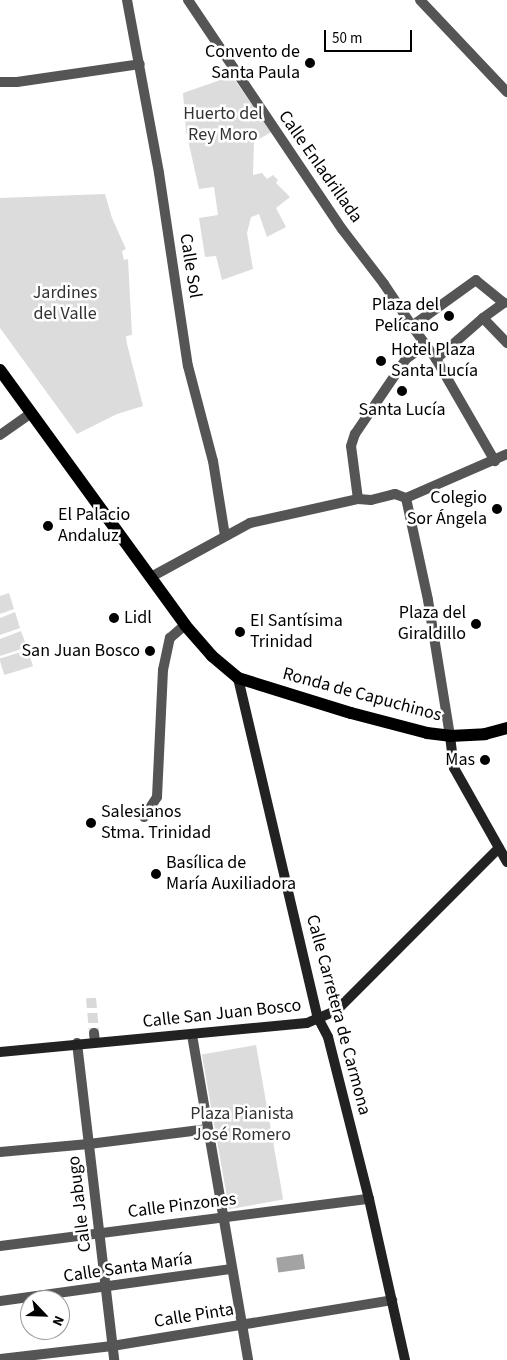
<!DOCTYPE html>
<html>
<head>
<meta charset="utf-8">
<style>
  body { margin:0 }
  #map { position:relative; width:507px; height:1360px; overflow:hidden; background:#fff; font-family:"Source Sans 3",sans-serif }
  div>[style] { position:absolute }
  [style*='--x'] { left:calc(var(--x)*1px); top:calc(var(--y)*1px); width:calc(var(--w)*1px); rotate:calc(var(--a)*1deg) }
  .green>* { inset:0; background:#dcdcdc; transform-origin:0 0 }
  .water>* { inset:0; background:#a3a3a3; transform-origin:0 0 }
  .street-tunnel>* { height:10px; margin-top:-5px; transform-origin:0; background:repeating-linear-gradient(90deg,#d9d9d9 0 10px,transparent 0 15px) }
  .street>* { height:10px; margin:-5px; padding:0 5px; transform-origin:5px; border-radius:5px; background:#555 }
  .secondary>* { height:10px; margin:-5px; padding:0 5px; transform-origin:5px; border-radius:5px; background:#222 }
  .primary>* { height:12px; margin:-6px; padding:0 6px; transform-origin:6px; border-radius:6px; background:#000 }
  .dots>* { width:14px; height:14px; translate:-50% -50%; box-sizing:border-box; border:2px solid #fff; border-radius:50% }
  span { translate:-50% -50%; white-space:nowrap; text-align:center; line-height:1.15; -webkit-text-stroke:5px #fff; paint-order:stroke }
  .poi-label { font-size:18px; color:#000 }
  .right { translate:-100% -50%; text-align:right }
  .left { translate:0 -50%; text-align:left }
  .park-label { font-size:18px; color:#333 }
  .street-label { font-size:18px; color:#000 }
  .north { position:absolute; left:20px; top:1290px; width:50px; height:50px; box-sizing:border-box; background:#fff; border:1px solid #999; border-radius:50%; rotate:114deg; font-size:14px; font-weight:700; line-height:20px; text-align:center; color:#000 }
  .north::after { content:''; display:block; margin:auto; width:18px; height:22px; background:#000; clip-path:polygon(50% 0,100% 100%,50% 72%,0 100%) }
  .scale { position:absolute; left:324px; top:30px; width:88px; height:22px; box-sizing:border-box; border:2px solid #000; border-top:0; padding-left:6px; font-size:15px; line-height:18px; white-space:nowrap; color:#000; -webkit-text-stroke:4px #fff; paint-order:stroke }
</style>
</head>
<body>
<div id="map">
  <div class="green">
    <div style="clip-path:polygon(232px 76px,271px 132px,254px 142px,253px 175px,262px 173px,267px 179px,273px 175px,278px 180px,276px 183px,290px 197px,276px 208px,286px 227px,267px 237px,259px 214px,251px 217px,247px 233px,253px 269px,222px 280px,216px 256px,205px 257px,199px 218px,218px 215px,214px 187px,199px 189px,186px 131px,183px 93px)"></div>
    <div style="clip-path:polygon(105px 194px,112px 218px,126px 249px,122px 251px,124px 260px,128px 259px,132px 335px,126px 336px,127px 344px,143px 406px,117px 414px,77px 434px,0 328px,0 198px)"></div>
    <div style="clip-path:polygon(9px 593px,14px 609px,0 614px,0 596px)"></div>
    <div style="clip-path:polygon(15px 612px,20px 628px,0 635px,0 618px)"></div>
    <div style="clip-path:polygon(21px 631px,27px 647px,0 656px,0 639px)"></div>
    <div style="left:28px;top:650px;width:17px;height:30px;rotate:73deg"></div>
    <div style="left:256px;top:1045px;width:157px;height:55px;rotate:80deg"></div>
  </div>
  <div class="water">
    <div style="left:303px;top:1254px;width:15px;height:27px;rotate:82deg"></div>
  </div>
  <div class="street-tunnel">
    <div style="--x:91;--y:998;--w:35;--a:85"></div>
  </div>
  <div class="street">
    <div style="--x:127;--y:0;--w:176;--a:79.5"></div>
    <div style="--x:159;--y:173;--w:195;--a:81.5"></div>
    <div style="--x:188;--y:366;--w:98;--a:75.3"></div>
    <div style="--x:213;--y:461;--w:76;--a:80.9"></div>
    <div style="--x:188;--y:0;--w:276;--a:56.1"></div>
    <div style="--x:342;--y:229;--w:69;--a:52.6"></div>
    <div style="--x:384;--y:284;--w:50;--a:56.3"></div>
    <div style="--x:412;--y:326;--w:41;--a:54"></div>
    <div style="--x:436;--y:359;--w:62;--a:-41.1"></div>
    <div style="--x:483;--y:318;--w:26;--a:-36"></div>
    <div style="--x:504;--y:303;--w:36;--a:-141"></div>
    <div style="--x:476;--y:280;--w:79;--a:144.3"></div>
    <div style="--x:420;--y:0;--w:127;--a:46.6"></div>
    <div style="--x:0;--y:82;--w:17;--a:0"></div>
    <div style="--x:17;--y:82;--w:124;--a:-8.3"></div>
    <div style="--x:483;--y:318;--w:35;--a:46"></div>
    <div style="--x:436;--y:359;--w:118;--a:60"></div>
    <div style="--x:0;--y:435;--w:38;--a:-35"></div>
    <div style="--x:406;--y:498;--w:104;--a:77.8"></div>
    <div style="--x:428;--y:600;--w:138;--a:80.8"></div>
    <div style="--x:358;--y:499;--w:13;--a:4"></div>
    <div style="--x:371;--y:500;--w:25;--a:-14"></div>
    <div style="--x:395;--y:494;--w:12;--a:20"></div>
    <div style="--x:406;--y:498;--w:110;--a:-23.5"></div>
    <div style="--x:151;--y:577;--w:113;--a:-28.6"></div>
    <div style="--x:250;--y:523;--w:111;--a:-12.5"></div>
    <div style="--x:358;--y:499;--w:53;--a:-97.5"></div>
    <div style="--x:351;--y:446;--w:13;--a:-72"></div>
    <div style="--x:355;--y:434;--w:91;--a:-55.8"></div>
    <div style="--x:406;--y:359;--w:24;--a:-36"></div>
    <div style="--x:144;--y:817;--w:24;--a:-57"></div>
    <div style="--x:157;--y:797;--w:127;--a:-87.3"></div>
    <div style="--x:163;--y:670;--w:33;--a:-78"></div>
    <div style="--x:170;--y:638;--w:20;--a:-41"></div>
    <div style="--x:94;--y:1033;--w:9;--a:84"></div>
    <div style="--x:192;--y:1035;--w:330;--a:80.2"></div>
    <div style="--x:77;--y:1043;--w:319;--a:83.3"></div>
    <div style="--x:0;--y:1152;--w:89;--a:-5.1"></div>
    <div style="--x:89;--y:1144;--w:120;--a:-7.2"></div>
    <div style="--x:0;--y:1246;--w:372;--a:-7.3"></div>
    <div style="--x:0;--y:1301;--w:234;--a:-7.9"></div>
    <div style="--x:0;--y:1359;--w:113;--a:-6.6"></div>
    <div style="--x:112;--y:1346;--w:284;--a:-9.3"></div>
  </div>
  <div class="secondary">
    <div style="--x:238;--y:678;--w:349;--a:76.8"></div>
    <div style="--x:318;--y:1018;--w:21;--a:62"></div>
    <div style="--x:328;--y:1037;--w:167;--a:75.8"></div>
    <div style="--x:369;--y:1199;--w:165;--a:77.4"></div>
    <div style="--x:450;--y:736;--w:32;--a:83"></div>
    <div style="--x:454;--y:768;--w:108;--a:60.6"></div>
    <div style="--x:0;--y:1052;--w:308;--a:-5.4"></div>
    <div style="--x:307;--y:1023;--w:33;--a:-23"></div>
    <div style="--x:337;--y:1010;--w:229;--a:-45"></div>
  </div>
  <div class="primary">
    <div style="--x:0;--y:370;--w:315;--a:54"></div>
    <div style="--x:185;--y:625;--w:41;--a:48.9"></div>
    <div style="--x:212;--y:656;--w:34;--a:40"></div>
    <div style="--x:238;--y:678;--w:118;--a:17.2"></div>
    <div style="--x:351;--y:713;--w:79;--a:14.7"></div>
    <div style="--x:427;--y:733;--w:23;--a:7"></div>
    <div style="--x:450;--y:736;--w:35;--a:-3"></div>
    <div style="--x:485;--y:734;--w:23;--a:-15"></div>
  </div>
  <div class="dots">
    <div style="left:310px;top:63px;background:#000"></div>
    <div style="left:449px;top:316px;background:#000"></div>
    <div style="left:381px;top:361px;background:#000"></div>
    <div style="left:402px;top:391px;background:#000"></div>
    <div style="left:497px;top:509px;background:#000"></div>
    <div style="left:48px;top:526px;background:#000"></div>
    <div style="left:114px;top:618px;background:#000"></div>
    <div style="left:476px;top:624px;background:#000"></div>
    <div style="left:240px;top:632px;background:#000"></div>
    <div style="left:150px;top:651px;background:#000"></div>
    <div style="left:485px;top:760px;background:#000"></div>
    <div style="left:91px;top:823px;background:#000"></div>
    <div style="left:156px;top:874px;background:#000"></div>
  </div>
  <div class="poi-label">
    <span class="right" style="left:300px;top:63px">Convento de<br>Santa Paula</span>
    <span class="right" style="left:439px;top:316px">Plaza del<br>Pelícano</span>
    <span class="left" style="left:391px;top:361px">Hotel Plaza<br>Santa Lucía</span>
    <span style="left:402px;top:410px">Santa Lucía</span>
    <span class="right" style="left:487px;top:509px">Colegio<br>Sor Ángela</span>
    <span class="left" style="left:58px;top:526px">El Palacio<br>Andaluz</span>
    <span class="right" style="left:466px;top:624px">Plaza del<br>Giraldillo</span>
    <span class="left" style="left:124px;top:618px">Lidl</span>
    <span class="left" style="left:250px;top:632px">EI Santísima<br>Trinidad</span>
    <span class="right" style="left:140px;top:651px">San Juan Bosco</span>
    <span class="right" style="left:475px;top:760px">Mas</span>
    <span class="left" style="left:101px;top:823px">Salesianos<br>Stma. Trinidad</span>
    <span class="left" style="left:166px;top:874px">Basílica de<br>María Auxiliadora</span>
  </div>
  <div class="park-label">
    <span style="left:223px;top:125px">Huerto del<br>Rey Moro</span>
    <span style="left:65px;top:304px">Jardines<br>del Valle</span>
    <span style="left:242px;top:1125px">Plaza Pianista<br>José Romero</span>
  </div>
  <div class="street-label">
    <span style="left:320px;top:167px;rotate:55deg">Calle Enladrillada</span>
    <span style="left:190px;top:266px;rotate:81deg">Calle Sol</span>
    <span style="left:362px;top:695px;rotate:15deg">Ronda de Capuchinos</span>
    <span style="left:222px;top:1014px;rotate:-6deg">Calle San Juan Bosco</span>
    <span style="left:338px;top:1015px;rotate:75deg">Calle Carretera de Carmona</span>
    <span style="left:80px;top:1204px;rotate:-97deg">Calle Jabugo</span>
    <span style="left:182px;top:1206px;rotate:-7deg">Calle Pinzones</span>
    <span style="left:128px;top:1268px;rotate:-8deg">Calle Santa María</span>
    <span style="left:194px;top:1316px;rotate:-9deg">Calle Pinta</span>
  </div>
  <div class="north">N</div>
  <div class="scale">50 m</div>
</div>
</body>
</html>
